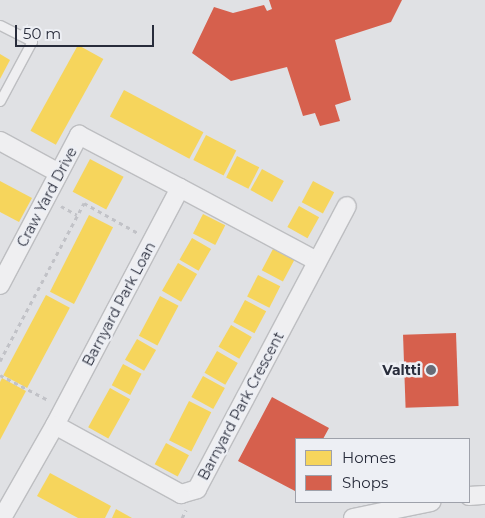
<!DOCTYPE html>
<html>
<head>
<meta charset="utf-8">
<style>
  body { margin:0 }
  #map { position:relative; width:485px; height:518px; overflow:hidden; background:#e0e1e4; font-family:Montserrat,sans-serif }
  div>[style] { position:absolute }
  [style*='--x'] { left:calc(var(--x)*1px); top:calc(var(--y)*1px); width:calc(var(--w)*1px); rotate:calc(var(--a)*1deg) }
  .homes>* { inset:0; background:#f6d55c; transform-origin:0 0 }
  .shops>* { inset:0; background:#d6604d; transform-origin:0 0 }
  .path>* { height:3px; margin-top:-1.5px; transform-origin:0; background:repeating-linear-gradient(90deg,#c1c2c7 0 4px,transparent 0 8px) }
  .roads { filter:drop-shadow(1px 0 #bdbec1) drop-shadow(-1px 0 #bdbec1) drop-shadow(0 1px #bdbec1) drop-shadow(0 -1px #bdbec1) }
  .lane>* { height:9px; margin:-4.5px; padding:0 4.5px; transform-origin:4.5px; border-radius:4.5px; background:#efeff1 }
  .street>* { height:18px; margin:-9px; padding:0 9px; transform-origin:9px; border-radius:9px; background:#efeff1 }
  .dots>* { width:14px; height:14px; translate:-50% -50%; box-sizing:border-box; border:2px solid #edeff4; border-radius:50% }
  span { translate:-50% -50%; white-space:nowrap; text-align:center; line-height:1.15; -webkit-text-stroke:5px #edeff4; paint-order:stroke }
  .street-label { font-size:14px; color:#282c3b }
  .poi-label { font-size:14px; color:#282c3b; font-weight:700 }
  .right { translate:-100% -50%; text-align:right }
  .legend { position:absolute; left:295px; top:438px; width:175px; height:65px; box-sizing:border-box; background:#edeff4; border:1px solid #9ea1aa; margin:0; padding:6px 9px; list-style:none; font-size:15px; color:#282c3b }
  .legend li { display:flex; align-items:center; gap:10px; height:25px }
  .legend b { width:25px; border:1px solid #9ea1aa }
  .scale { position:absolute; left:15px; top:25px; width:139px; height:22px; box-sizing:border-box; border:2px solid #282c3b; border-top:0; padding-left:6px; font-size:15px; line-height:18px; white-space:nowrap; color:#282c3b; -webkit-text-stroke:4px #edeff4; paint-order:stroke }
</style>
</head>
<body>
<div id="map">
  <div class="homes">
    <div style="left:78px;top:45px;width:29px;height:98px;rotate:29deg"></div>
    <div style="clip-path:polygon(0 54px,10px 60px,0 79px)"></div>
    <div style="left:124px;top:90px;width:90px;height:30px;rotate:28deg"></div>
    <div style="left:206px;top:135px;width:34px;height:28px;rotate:27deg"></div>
    <div style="left:237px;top:156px;width:25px;height:24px;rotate:27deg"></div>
    <div style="left:90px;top:159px;width:38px;height:37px;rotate:28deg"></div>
    <div style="left:262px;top:169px;width:25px;height:24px;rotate:29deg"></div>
    <div style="clip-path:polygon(0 181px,32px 198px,19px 222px,0 212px)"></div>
    <div style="left:313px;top:181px;width:24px;height:24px;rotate:28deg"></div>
    <div style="left:299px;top:206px;width:23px;height:24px;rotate:29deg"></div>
    <div style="left:203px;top:214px;width:25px;height:22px;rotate:27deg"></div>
    <div style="left:89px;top:215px;width:27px;height:86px;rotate:27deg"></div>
    <div style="left:192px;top:238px;width:22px;height:25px;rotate:30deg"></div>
    <div style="left:273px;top:249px;width:24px;height:24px;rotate:28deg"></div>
    <div style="left:178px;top:263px;width:22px;height:32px;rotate:30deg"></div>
    <div style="left:258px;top:275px;width:25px;height:24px;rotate:27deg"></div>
    <div style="left:46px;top:295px;width:27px;height:91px;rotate:28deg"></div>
    <div style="left:160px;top:296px;width:21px;height:45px;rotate:28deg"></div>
    <div style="left:245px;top:300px;width:24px;height:25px;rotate:28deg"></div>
    <div style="left:231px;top:325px;width:24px;height:25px;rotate:30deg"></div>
    <div style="left:137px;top:339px;width:22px;height:24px;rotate:30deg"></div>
    <div style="left:217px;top:351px;width:24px;height:25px;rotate:30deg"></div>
    <div style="left:123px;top:364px;width:21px;height:24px;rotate:28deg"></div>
    <div style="left:203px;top:376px;width:25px;height:24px;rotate:29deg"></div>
    <div style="clip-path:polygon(2px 378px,26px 391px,0 440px,0 382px)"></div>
    <div style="left:110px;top:388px;width:23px;height:45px;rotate:29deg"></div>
    <div style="left:189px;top:401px;width:25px;height:44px;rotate:27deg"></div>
    <div style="left:166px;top:443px;width:26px;height:24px;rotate:28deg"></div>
    <div style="clip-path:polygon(50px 473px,111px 506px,105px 518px,78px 518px,37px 496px)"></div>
    <div style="clip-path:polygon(116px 509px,132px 518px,112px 518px)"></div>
  </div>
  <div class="shops">
    <div style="clip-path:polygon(269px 0,402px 0,391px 22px,335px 40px,351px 100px,335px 105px,340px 121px,320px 126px,315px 113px,303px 116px,287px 67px,231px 81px,192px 53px,214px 7px,233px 13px,264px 5px,267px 11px,272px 9px)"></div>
    <div style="left:456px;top:333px;width:73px;height:53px;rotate:88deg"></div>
    <div style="clip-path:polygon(272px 397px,329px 428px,323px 439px,296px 439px,295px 491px,238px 461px)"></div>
  </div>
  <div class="path">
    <div style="--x:61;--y:206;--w:18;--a:29"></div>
    <div style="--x:0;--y:361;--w:179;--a:-62"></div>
    <div style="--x:84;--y:203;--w:62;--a:29.1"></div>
    <div style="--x:0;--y:375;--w:54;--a:27.5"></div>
    <div style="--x:182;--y:518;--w:9;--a:-63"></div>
  </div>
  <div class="roads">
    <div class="lane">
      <div style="--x:0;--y:25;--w:36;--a:27"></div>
      <div style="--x:32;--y:41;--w:68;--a:118.1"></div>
    </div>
    <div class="street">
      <div style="--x:0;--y:141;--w:67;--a:28.5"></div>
      <div style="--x:180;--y:188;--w:155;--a:28.1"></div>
      <div style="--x:0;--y:285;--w:170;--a:-62.2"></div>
      <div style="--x:79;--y:135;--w:114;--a:27.7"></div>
      <div style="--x:180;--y:188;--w:268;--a:117.8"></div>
      <div style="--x:55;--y:425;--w:107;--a:119.7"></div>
      <div style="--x:55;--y:425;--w:144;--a:28.7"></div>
      <div style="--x:181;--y:494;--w:17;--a:-17"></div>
      <div style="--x:197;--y:489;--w:320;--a:-62.1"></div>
      <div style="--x:469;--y:496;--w:16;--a:-4"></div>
      <div style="--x:353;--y:518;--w:80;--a:-11.6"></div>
    </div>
  </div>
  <div class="dots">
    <div style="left:431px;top:370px;background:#686b76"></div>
  </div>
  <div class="street-label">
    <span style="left:47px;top:197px;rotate:-62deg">Craw Yard Drive</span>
    <span style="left:119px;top:304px;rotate:-62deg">Barnyard Park Loan</span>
    <span style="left:241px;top:406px;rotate:-62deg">Barnyard Park Crescent</span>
  </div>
  <div class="poi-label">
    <span class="right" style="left:421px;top:370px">Valtti</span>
  </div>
  <ul class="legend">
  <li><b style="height:14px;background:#f6d55c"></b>Homes</li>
  <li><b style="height:14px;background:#d6604d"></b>Shops</li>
  </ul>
  <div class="scale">50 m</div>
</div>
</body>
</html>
